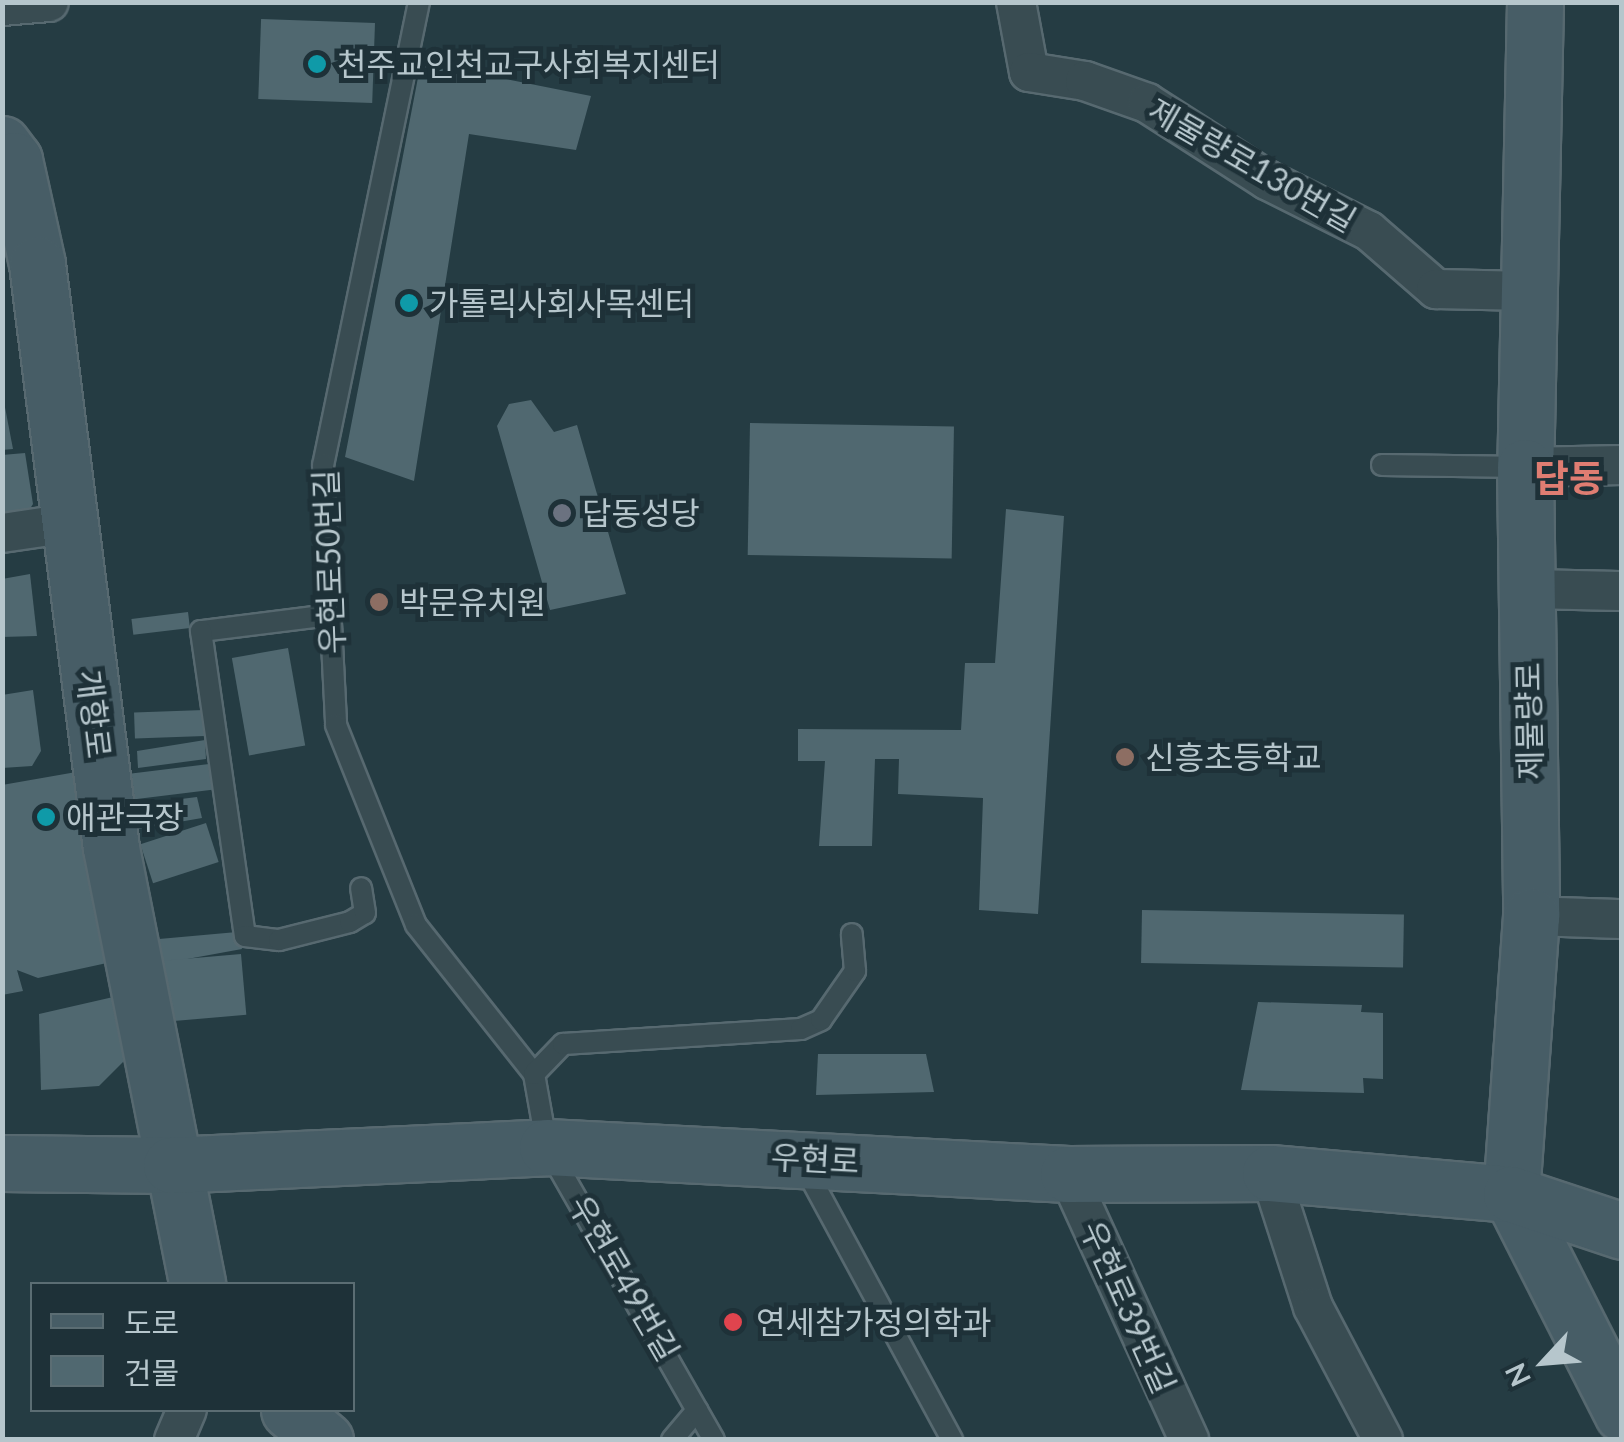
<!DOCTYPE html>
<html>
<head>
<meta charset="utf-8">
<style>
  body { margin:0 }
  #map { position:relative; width:1624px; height:1442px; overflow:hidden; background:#253c43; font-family:Lato,"Noto Sans KR",sans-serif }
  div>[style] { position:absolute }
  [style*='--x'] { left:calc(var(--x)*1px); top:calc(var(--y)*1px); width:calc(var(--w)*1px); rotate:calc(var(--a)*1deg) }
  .building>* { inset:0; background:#506870; transform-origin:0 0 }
  .roads { filter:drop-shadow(2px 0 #576970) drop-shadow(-2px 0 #576970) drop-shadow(0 2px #576970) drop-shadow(0 -2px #576970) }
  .lane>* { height:20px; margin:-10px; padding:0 10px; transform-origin:10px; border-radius:10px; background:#394c52 }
  .street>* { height:38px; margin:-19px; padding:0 19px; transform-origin:19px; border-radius:19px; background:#394c52 }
  .secondary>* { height:55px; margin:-27.5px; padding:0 27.5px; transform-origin:27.5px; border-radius:27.5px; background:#475d66 }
  .dots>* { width:28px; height:28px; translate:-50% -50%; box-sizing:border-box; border:5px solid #1e3138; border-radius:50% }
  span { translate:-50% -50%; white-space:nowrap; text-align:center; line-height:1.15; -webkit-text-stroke:10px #1e3138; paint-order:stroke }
  .poi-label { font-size:32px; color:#b6c6cc }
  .left { translate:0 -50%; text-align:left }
  .street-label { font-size:32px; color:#b6c6cc }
  .quarter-label { font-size:38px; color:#df7d72; font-weight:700 }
  .frame { position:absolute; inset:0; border:5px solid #b6c6cc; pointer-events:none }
  .legend { position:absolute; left:30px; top:1282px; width:325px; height:130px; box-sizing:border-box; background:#1e3138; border:2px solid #5b6d73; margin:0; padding:12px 18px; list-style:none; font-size:30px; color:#b6c6cc }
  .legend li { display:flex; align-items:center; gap:20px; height:50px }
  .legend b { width:50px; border:2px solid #5b6d73 }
  .north { position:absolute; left:1494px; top:1312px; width:100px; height:100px; -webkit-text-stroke:8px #1e3138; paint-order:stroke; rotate:244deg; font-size:28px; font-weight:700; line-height:40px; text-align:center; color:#b6c6cc }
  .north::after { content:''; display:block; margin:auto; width:35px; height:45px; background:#b6c6cc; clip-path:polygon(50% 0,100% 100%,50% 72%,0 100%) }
</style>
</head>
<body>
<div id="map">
  <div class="building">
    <div style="left:375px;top:23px;width:80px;height:114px;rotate:92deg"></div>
    <div style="clip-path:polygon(421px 62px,591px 96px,576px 150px,469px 134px,414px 481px,345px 457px)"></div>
    <div style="clip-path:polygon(531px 400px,554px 432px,577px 425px,626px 594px,550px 610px,497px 426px,509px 404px)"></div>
    <div style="clip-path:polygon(2px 402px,4px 402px,13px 449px,2px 450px)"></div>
    <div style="left:750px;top:423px;width:204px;height:132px;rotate:1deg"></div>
    <div style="clip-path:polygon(25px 453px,33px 504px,28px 512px,2px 514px,2px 455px)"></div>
    <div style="clip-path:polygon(1006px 509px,1064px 516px,1038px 914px,979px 910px,983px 798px,898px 794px,899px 759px,875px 759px,872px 846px,819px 846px,825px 761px,798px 761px,798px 729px,961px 730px,965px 663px,995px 663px)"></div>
    <div style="clip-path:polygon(30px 574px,37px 636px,2px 637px,2px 579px)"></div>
    <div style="left:188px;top:612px;width:16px;height:57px;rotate:83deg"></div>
    <div style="left:288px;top:648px;width:99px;height:57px;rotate:80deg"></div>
    <div style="clip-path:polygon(33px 690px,41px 751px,32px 766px,2px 768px,2px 695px)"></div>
    <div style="left:204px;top:710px;width:26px;height:70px;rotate:88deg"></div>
    <div style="clip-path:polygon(205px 740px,206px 759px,138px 768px,137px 751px)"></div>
    <div style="left:209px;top:764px;width:26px;height:78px;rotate:83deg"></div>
    <div style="clip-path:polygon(82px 771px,107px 963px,38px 978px,17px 970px,23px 991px,2px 995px,2px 785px)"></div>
    <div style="clip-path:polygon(197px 797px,202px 818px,138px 829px,133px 805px)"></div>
    <div style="left:206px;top:823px;width:41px;height:69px;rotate:72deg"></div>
    <div style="left:1142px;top:910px;width:262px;height:53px;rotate:1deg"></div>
    <div style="clip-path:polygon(237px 932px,242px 949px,160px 964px,159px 939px)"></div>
    <div style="left:241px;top:954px;width:61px;height:90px;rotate:85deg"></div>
    <div style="clip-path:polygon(122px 995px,131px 1054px,99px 1086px,41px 1090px,39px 1014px)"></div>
    <div style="clip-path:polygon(1258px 1002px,1362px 1005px,1361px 1012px,1383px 1013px,1383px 1079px,1363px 1078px,1364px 1093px,1241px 1090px)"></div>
    <div style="clip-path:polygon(818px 1054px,926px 1054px,934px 1092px,816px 1095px)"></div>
  </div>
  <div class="roads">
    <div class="lane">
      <div style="--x:419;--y:2;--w:473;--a:101.7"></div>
      <div style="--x:323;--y:465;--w:260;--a:87.1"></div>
      <div style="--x:336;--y:725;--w:215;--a:68.2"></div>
      <div style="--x:416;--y:925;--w:190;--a:51.6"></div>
      <div style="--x:1382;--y:465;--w:143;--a:0.8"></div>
      <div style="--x:330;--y:615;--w:130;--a:172.9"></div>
      <div style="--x:201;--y:631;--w:308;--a:81.8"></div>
      <div style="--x:245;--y:936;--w:34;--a:7"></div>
      <div style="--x:279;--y:940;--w:73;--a:-14.2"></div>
      <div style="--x:350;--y:922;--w:17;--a:-31"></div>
      <div style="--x:365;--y:913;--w:25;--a:-99"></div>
      <div style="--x:803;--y:1164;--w:314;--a:61.6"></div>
      <div style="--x:672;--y:1440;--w:39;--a:-50"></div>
      <div style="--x:714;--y:1440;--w:337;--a:-119.7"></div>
      <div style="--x:547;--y:1147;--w:74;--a:-100.1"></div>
      <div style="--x:534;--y:1074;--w:42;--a:-46"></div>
      <div style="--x:563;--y:1044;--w:238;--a:-3.6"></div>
      <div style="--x:801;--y:1029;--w:22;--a:-24"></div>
      <div style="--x:821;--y:1020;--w:60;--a:-55.2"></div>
      <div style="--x:855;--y:971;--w:37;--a:-95"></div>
    </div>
    <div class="street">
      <div style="--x:1016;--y:2;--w:71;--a:79.5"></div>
      <div style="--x:1029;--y:72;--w:57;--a:9.1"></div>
      <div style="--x:1085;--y:81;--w:66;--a:19.5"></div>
      <div style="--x:1147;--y:103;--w:143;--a:32.7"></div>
      <div style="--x:1267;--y:180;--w:114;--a:26.6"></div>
      <div style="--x:1369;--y:231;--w:89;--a:40.9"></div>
      <div style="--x:1436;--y:289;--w:93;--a:1.2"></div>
      <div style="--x:2;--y:6;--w:47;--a:-4.9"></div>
      <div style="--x:1525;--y:467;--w:97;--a:-1.2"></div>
      <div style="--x:2;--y:533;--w:69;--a:-8.4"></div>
      <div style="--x:1527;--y:589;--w:95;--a:1.2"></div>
      <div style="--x:1531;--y:916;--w:91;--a:1.9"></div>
      <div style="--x:1270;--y:1173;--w:141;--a:72.2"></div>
      <div style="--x:1313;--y:1307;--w:150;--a:62.2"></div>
      <div style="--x:1068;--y:1174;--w:292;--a:65.5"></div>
      <div style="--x:174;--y:1440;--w:33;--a:-67"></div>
    </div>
    <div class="secondary">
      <div style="--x:1535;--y:2;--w:465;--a:91.2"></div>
      <div style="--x:1525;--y:467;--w:449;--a:89.2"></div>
      <div style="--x:1531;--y:916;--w:279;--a:94.1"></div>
      <div style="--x:1511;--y:1194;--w:246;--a:63.1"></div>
      <div style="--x:2;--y:144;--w:20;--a:53"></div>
      <div style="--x:14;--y:160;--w:107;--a:77.5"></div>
      <div style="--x:37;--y:264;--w:589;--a:82.78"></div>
      <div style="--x:111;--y:848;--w:444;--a:78.8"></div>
      <div style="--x:2;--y:1163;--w:169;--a:0.7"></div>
      <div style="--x:171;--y:1165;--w:376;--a:-2.7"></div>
      <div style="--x:547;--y:1147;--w:522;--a:2.97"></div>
      <div style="--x:1068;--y:1174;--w:202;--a:-0.3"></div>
      <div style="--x:1270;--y:1173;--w:242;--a:5"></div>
      <div style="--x:1511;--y:1194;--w:117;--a:18.4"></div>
      <div style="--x:289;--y:1410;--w:47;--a:39.8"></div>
    </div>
  </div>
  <div class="dots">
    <div style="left:317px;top:64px;background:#0f9aa8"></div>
    <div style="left:409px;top:303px;background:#0f9aa8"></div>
    <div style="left:562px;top:513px;background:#6b7280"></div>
    <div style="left:379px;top:602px;background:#8d6e63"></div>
    <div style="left:1125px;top:757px;background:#8d6e63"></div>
    <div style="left:46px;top:817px;background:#0f9aa8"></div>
    <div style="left:733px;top:1322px;background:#e0444e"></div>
  </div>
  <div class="poi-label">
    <span class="left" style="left:337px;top:64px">천주교인천교구사회복지센터</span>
    <span class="left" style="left:429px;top:303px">가톨릭사회사목센터</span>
    <span class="left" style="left:582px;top:513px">답동성당</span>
    <span class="left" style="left:399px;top:602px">박문유치원</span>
    <span class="left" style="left:1145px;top:757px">신흥초등학교</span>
    <span class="left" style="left:66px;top:817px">애관극장</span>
    <span class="left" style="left:756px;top:1322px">연세참가정의학과</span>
  </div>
  <div class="street-label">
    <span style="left:1252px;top:165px;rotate:30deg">제물량로130번길</span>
    <span style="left:329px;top:562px;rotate:-92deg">우현로50번길</span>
    <span style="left:94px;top:714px;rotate:83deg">개항로</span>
    <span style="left:1529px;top:721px;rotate:-91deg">제물량로</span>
    <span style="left:815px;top:1159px;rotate:3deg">우현로</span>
    <span style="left:624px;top:1278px;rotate:60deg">우현로49번길</span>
    <span style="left:1128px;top:1307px;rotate:66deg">우현로39번길</span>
  </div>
  <div class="quarter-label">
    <span style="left:1569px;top:478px">답동</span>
  </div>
  <div class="frame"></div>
  <ul class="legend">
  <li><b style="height:12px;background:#475d66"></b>도로</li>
  <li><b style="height:28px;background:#506870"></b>건물</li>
  </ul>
  <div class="north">N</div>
</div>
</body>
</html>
